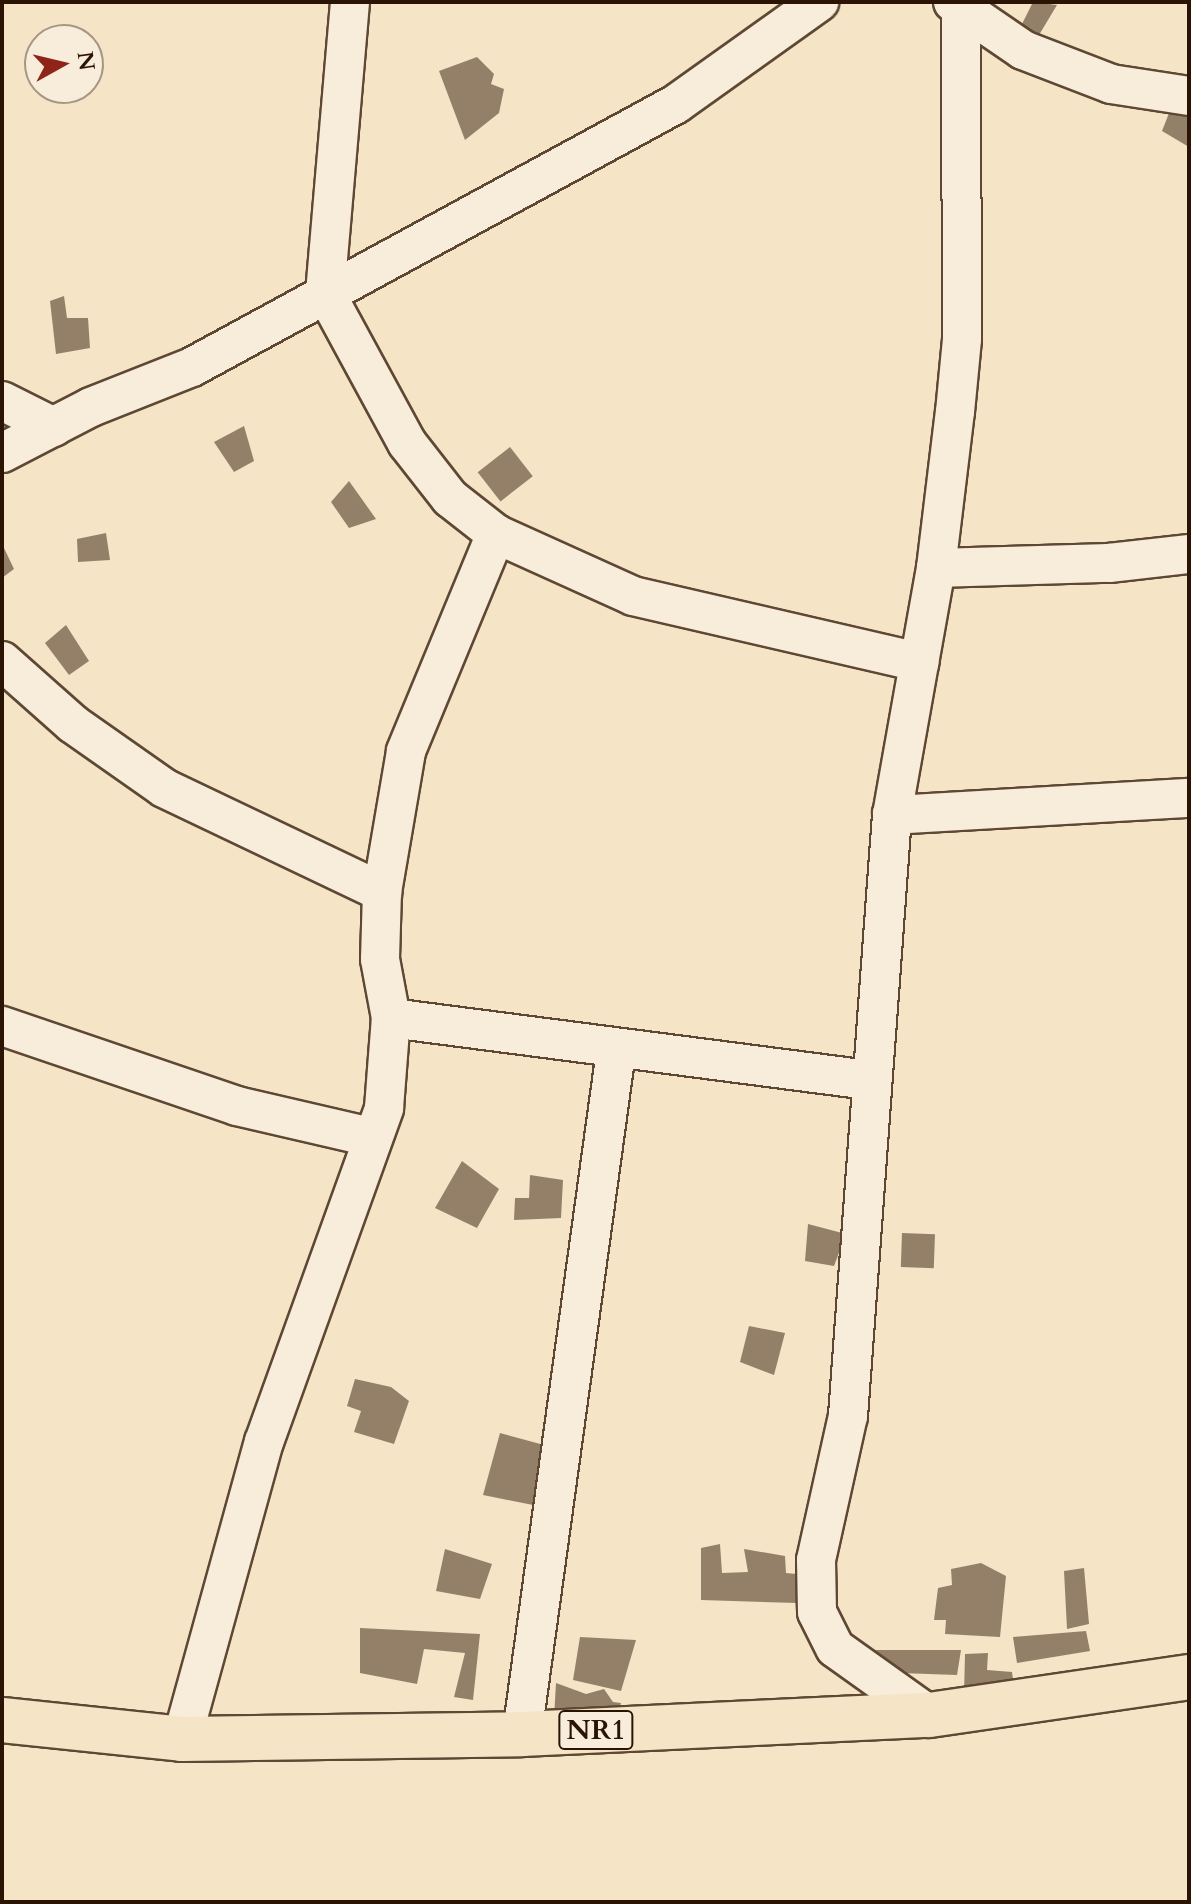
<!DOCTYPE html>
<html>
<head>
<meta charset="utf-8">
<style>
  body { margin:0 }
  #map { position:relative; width:1191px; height:1904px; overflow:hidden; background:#f5e4c6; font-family:Cardo,serif }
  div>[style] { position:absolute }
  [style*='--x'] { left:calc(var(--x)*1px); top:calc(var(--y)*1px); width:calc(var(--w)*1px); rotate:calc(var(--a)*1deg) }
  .building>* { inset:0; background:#948069; transform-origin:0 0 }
  .roads { filter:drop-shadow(2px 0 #5e4834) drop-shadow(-2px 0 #5e4834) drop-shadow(0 2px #5e4834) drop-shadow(0 -2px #5e4834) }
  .street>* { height:38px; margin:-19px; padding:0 19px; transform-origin:19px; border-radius:19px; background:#f8edda }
  .highway>* { height:44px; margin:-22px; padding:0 22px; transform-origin:22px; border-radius:22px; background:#f5e4c6 }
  span { translate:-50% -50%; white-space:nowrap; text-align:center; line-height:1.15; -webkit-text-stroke:7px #f8edda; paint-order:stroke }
  .shield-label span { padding:2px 6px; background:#f8edda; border:2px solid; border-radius:6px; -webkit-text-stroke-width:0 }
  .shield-label { font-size:28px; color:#2b1404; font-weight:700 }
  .frame { position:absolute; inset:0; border:4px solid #2b1404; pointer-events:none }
  .north { position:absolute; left:24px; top:24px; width:80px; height:80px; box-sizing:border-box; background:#f8edda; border:2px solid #a69684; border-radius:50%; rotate:82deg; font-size:22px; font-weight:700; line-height:32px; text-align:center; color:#2b1404 }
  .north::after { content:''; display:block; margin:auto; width:28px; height:36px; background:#8f2418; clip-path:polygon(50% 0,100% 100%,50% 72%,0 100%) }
</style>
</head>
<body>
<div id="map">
  <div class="building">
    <div style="clip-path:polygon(1033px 2px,1057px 5px,1033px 45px,1017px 34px)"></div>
    <div style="clip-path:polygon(477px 57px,494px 74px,491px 84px,504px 89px,499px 113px,465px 140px,439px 71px)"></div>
    <div style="clip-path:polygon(1173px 103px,1189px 110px,1189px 147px,1162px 131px)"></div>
    <div style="clip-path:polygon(64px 296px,67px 318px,88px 318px,90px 348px,56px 354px,50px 301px)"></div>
    <div style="clip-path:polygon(244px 426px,254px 461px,234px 472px,214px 442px)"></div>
    <div style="left:510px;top:447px;width:37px;height:41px;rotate:52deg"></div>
    <div style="clip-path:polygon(349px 481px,376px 519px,349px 528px,331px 502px)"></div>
    <div style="clip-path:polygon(106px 533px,110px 560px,78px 562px,77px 539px)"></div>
    <div style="clip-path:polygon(4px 548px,14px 569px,2px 578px,2px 549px)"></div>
    <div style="clip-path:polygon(66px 625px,89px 661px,69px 675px,45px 643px)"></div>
    <div style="clip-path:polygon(462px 1161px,499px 1189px,477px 1228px,435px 1208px)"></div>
    <div style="clip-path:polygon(530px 1175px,563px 1180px,561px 1218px,514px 1220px,515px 1198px,529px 1198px)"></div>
    <div style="clip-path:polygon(808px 1224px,846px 1234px,834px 1266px,805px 1261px)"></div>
    <div style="left:902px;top:1233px;width:33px;height:34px;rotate:2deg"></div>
    <div style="clip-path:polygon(749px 1326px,785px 1333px,774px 1375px,740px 1362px)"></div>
    <div style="clip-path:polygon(355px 1379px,391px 1387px,409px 1401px,394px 1444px,354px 1432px,361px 1411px,347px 1406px)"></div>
    <div style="clip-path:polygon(500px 1433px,544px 1445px,538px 1506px,483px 1495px)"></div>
    <div style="clip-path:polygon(720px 1544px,722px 1573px,748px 1572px,744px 1549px,785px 1556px,786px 1573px,797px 1574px,798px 1603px,701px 1600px,701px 1548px)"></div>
    <div style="clip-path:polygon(445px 1549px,492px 1564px,480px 1599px,436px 1591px)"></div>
    <div style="clip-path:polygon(981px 1563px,1006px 1576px,1000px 1637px,945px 1634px,946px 1620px,934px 1620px,938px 1588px,952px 1585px,951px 1569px)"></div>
    <div style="clip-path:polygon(1084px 1568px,1089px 1624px,1067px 1629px,1064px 1571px)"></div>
    <div style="clip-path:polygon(360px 1628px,480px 1634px,473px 1700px,454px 1697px,465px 1653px,424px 1649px,417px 1684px,360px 1673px)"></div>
    <div style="clip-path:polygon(1086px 1631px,1090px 1651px,1017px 1663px,1013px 1637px)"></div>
    <div style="clip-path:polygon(580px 1637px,636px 1640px,621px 1691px,573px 1680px)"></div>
    <div style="clip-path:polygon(873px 1650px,961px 1650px,957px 1675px,871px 1672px)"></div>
    <div style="clip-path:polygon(988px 1653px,987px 1670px,1012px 1672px,1015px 1694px,964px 1695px,965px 1654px)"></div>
    <div style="clip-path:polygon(556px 1683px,586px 1694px,604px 1689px,613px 1702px,621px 1703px,615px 1723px,554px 1718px)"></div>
  </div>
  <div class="roads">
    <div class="street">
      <div style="--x:350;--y:2;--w:291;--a:94.9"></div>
      <div style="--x:325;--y:292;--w:172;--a:61.5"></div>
      <div style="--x:407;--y:443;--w:70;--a:52"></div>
      <div style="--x:450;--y:498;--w:58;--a:38"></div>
      <div style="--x:496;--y:534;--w:150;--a:24.3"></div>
      <div style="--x:633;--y:596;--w:294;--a:13"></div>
      <div style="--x:953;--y:2;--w:85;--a:34.4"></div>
      <div style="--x:1023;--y:50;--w:94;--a:21.1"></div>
      <div style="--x:1111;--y:84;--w:79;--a:8.7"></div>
      <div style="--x:2;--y:401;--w:58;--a:26.6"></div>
      <div style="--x:2;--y:453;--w:100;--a:-27.3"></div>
      <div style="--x:91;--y:407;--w:109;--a:-21.6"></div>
      <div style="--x:192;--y:367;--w:551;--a:-28.52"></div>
      <div style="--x:676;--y:104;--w:176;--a:-35.5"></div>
      <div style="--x:936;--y:568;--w:173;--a:-1.7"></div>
      <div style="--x:1109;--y:563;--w:81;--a:-6.4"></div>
      <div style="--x:2;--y:661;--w:95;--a:41.6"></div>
      <div style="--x:73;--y:724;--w:111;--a:35.1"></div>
      <div style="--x:164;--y:788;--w:242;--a:25.5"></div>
      <div style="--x:892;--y:815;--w:297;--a:-3.3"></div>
      <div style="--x:391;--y:1018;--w:60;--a:-100.6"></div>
      <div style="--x:380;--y:959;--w:67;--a:-88.3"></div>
      <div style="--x:382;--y:892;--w:143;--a:-80.3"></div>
      <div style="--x:406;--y:751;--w:235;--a:-67.5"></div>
      <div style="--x:2;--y:1026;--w:248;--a:18.8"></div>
      <div style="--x:237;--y:1106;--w:137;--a:13.1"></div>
      <div style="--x:929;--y:1715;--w:115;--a:-144.5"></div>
      <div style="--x:835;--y:1648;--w:40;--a:-116.6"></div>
      <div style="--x:817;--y:1612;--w:52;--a:-91.1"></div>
      <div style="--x:816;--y:1560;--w:148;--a:-77.5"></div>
      <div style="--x:848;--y:1416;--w:603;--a:-85.81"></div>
      <div style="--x:892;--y:815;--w:251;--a:-79.9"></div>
      <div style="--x:936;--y:568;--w:157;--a:-83.1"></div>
      <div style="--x:955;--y:412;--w:73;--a:-84.5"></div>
      <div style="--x:962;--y:339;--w:328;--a:-90.2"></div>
      <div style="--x:522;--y:1734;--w:689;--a:-82.16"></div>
      <div style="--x:182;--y:1739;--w:308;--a:-74.6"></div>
      <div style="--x:264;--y:1442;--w:355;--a:-70.2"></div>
      <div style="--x:384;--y:1108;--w:90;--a:-85.6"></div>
      <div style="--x:391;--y:1018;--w:483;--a:7.4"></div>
    </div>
    <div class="highway">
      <div style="--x:2;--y:1720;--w:181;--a:6"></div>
      <div style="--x:182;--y:1739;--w:340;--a:-0.8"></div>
      <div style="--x:522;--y:1734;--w:407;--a:-2.7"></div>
      <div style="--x:929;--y:1715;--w:263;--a:-8.3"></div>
    </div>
  </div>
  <div class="shield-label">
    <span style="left:596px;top:1730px">NR1</span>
  </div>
  <div class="frame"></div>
  <div class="north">N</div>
</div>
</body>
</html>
